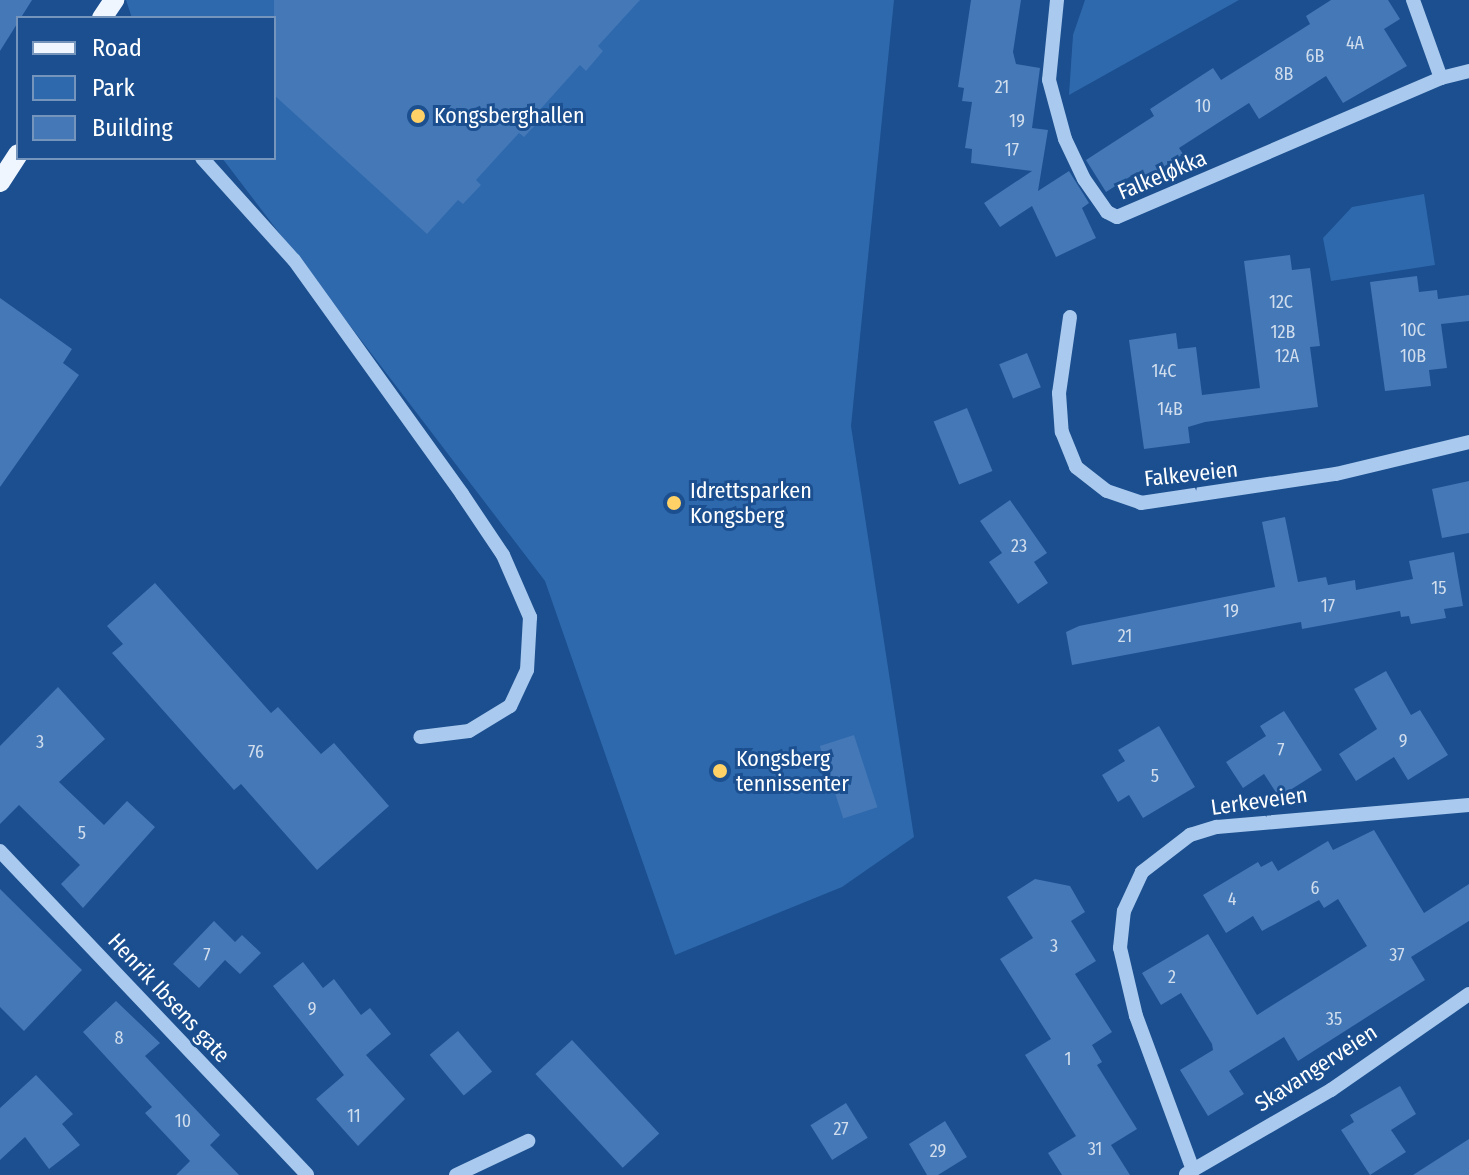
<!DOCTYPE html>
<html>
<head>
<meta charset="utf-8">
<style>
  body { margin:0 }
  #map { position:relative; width:1469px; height:1175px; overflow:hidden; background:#1b4f8f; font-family:"Fira Sans Condensed",sans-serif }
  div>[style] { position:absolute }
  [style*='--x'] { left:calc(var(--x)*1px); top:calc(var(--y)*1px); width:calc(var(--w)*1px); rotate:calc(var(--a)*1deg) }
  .green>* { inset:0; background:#2e69ad }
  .building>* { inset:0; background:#4478b7; transform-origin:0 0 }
  .minor>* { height:14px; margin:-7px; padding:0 7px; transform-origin:7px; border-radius:7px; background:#a9c9ee }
  .major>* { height:20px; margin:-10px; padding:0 10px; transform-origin:10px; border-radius:10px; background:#f0f6ff }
  .dots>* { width:22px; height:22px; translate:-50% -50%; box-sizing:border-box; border:4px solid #1b4f8f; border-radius:50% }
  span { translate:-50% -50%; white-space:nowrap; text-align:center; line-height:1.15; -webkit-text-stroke:6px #1b4f8f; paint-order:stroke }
  .number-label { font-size:18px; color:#d0dded }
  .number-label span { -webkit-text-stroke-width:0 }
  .poi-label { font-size:22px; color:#fff }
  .left { translate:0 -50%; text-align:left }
  .street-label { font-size:22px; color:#fff }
  .legend { position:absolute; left:16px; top:16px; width:260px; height:144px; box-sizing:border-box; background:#1b4f8f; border:2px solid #7695bc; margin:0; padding:10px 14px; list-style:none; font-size:24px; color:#fff }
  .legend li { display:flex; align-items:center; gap:16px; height:40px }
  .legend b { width:40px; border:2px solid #7695bc }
</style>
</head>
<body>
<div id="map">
  <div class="green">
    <div style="clip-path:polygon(126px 0,894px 0,851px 426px,914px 837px,842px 887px,675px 955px,545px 581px,222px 158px,274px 158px,274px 18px,132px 18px)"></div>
    <div style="clip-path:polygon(1085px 0,1239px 0,1069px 95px,1073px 35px)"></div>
    <div style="clip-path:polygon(1424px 194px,1435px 265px,1331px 281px,1323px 238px,1352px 207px)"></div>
  </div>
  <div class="building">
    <div style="clip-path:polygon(0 0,32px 0,0 51px)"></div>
    <div style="clip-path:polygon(274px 0,640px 0,598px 46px,603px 51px,586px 71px,580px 65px,537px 113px,542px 118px,524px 137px,519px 133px,476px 180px,481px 185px,463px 204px,458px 200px,427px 234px,274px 95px)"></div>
    <div style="clip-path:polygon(971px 0,1021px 0,1013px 52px,1016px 64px,1040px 68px,1032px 128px,1048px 130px,1038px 191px,1069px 171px,1089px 203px,1082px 208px,1096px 238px,1056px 257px,1032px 206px,1000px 227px,984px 203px,1032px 171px,971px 163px,972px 149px,965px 148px,972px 102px,962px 101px,964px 88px,958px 87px)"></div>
    <div style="clip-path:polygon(1331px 0,1388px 0,1400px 19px,1384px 29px,1407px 66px,1343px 103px,1326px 76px,1259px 119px,1249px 103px,1179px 148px,1183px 154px,1136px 185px,1131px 176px,1106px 192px,1086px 160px,1154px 116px,1150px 109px,1213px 68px,1221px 80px,1310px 24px,1306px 16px)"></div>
    <div style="clip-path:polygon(1290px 255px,1292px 270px,1310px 268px,1320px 346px,1310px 347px,1318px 407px,1205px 422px,1188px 427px,1190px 443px,1144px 449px,1129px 340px,1176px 333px,1178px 349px,1196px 347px,1202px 395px,1260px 388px,1244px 261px)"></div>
    <div style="clip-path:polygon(1417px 276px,1419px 292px,1437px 290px,1438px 299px,1469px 295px,1469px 321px,1441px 324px,1447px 368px,1429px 370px,1431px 386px,1385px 391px,1370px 282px)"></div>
    <div style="clip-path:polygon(0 298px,72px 349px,63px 363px,79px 375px,0 487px)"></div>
    <div style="left:1027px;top:353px;width:37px;height:30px;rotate:68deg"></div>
    <div style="left:967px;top:408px;width:68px;height:36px;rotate:68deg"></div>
    <div style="clip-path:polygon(1469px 481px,1469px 533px,1442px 538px,1432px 489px)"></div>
    <div style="clip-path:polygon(1010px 500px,1047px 553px,1034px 562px,1048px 583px,1018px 604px,989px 562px,1002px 553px,980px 521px)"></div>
    <div style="clip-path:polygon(1285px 517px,1298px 582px,1326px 577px,1328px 585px,1355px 580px,1356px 590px,1413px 579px,1409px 561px,1454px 552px,1463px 606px,1444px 609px,1446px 618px,1411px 624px,1409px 616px,1401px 617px,1400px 611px,1302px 629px,1301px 622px,1072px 665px,1066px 632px,1079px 626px,1275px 587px,1262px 522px)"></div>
    <div style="clip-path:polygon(155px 583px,271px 713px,278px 707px,321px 754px,334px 743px,389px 806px,317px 870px,241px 784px,234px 790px,112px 653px,123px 644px,107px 626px)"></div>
    <div style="clip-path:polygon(1386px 671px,1411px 715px,1420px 710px,1448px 755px,1408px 780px,1394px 757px,1356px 781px,1339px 754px,1377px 729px,1354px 689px)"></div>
    <div style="clip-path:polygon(58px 687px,105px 739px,59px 782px,104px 825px,127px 801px,155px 827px,83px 908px,61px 884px,80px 865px,19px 805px,0 824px,0 746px)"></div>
    <div style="clip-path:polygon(1284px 711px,1322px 770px,1279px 797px,1264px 774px,1243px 788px,1226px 762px,1266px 736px,1260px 726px)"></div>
    <div style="clip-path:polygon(1159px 726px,1195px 787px,1143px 818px,1129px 795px,1118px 802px,1102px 775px,1125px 761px,1118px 750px)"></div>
    <div style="left:854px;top:735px;width:76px;height:36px;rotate:72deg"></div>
    <div style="clip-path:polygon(1374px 830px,1424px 913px,1469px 884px,1469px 921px,1411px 957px,1425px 980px,1298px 1061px,1284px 1037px,1229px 1071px,1244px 1094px,1208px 1116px,1180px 1070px,1213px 1050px,1212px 1044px,1181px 993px,1161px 1005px,1142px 973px,1208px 934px,1257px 1015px,1367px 946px,1338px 899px,1324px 908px,1319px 900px,1262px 931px,1253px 916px,1226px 933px,1203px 895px,1258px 862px,1261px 867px,1272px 861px,1278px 871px,1328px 841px,1333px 850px)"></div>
    <div style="clip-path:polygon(1035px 879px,1070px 886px,1085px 912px,1071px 921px,1096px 961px,1075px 974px,1112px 1032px,1092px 1045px,1102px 1062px,1097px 1065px,1137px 1129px,1111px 1145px,1130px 1175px,1062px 1175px,1048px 1153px,1076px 1136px,1025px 1055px,1051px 1039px,1000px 959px,1033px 938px,1007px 897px)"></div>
    <div style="clip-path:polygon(0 889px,82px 970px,24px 1031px,0 1007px)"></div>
    <div style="clip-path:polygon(214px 921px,235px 942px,242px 935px,261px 953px,240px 974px,225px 960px,199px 988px,173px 964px)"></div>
    <div style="clip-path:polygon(303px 962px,323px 988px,334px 979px,361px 1015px,370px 1008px,391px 1034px,366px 1055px,405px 1099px,358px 1146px,316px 1099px,344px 1075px,273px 986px)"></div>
    <div style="clip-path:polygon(116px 1001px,160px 1043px,145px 1056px,220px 1135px,210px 1145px,239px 1175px,176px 1175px,190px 1161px,145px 1113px,152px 1107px,83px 1032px)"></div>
    <div style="left:458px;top:1031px;width:53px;height:37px;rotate:50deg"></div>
    <div style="left:572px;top:1040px;width:128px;height:50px;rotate:47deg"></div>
    <div style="clip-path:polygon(36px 1075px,73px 1114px,62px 1124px,80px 1145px,49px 1169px,25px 1137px,0 1160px,0 1108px)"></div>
    <div style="clip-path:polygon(1400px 1086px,1416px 1114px,1391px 1130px,1406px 1152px,1370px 1175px,1341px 1130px,1354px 1122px,1350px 1115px)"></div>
    <div style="left:846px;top:1103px;width:41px;height:42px;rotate:58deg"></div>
    <div style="clip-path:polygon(945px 1121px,967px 1157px,938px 1175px,927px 1175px,909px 1144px)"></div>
    <div style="clip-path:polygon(1469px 1139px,1469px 1175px,1413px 1175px)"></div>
  </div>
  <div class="minor">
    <div style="--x:1057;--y:0;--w:80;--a:95.7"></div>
    <div style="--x:1049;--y:80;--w:61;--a:74.8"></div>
    <div style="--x:1065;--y:139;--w:44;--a:64.6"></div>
    <div style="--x:1084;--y:179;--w:40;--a:55.1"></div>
    <div style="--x:1107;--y:212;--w:11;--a:27"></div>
    <div style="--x:1117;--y:217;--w:353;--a:-23.2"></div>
    <div style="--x:1441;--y:78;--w:29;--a:-14"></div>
    <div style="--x:1413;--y:0;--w:83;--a:70.3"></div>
    <div style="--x:202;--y:158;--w:137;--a:48"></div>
    <div style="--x:294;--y:260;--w:288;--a:54.3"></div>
    <div style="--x:462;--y:494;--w:73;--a:56.1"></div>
    <div style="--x:503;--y:555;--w:68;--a:66.5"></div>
    <div style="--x:530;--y:617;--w:53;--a:93.2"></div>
    <div style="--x:527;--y:670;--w:40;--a:115"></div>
    <div style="--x:510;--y:706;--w:48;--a:148.6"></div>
    <div style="--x:469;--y:731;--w:49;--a:173"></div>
    <div style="--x:1070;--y:317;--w:77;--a:98.2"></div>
    <div style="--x:1059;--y:393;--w:39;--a:86"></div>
    <div style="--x:1062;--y:432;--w:38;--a:68"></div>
    <div style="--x:1076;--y:467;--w:39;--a:38"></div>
    <div style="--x:1107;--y:491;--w:36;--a:19"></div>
    <div style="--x:1141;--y:503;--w:197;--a:-8.5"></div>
    <div style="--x:1336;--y:474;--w:137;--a:-13.5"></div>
    <div style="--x:0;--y:851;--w:446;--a:46.5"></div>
    <div style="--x:1193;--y:1170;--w:164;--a:-110.3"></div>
    <div style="--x:1136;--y:1016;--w:70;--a:-103.2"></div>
    <div style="--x:1120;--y:948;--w:37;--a:-84"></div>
    <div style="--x:1124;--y:911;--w:43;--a:-65.2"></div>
    <div style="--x:1142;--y:872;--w:61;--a:-37.6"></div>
    <div style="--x:1190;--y:835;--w:28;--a:-17"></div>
    <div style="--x:1217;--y:827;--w:253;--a:-5"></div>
    <div style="--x:1186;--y:1174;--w:168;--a:-30.1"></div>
    <div style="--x:1331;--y:1090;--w:168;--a:-34.8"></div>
    <div style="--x:456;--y:1175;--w:80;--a:-25.3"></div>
  </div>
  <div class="major">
    <div style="--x:102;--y:18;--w:22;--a:-56"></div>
    <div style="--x:0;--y:182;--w:33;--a:-57"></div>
  </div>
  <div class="dots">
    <div style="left:418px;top:116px;background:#ffd166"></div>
    <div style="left:674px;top:503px;background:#ffd166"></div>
    <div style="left:720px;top:771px;background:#ffd166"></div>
  </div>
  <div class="number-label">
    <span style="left:1355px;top:43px">4A</span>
    <span style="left:1315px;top:56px">6B</span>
    <span style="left:1284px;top:74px">8B</span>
    <span style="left:1002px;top:87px">21</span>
    <span style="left:1203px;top:106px">10</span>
    <span style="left:1017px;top:121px">19</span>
    <span style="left:1012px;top:150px">17</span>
    <span style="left:1281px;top:302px">12C</span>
    <span style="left:1413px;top:330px">10C</span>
    <span style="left:1283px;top:332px">12B</span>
    <span style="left:1287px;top:356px">12A</span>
    <span style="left:1413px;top:356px">10B</span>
    <span style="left:1164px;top:371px">14C</span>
    <span style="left:1170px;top:409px">14B</span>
    <span style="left:1019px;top:546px">23</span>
    <span style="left:1439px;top:588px">15</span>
    <span style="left:1328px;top:606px">17</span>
    <span style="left:1231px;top:611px">19</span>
    <span style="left:1125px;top:636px">21</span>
    <span style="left:1403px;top:741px">9</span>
    <span style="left:40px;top:742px">3</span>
    <span style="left:1281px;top:750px">7</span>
    <span style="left:256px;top:752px">76</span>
    <span style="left:1155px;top:776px">5</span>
    <span style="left:82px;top:833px">5</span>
    <span style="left:1315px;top:888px">6</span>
    <span style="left:1232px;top:899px">4</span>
    <span style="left:1054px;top:946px">3</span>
    <span style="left:207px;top:955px">7</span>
    <span style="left:1397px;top:955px">37</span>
    <span style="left:1172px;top:977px">2</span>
    <span style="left:312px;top:1009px">9</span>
    <span style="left:1334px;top:1019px">35</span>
    <span style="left:119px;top:1038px">8</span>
    <span style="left:1068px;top:1059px">1</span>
    <span style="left:354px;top:1116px">11</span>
    <span style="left:183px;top:1121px">10</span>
    <span style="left:841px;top:1129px">27</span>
    <span style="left:1095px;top:1149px">31</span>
    <span style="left:938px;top:1151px">29</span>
  </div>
  <div class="poi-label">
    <span class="left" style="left:434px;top:116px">Kongsberghallen</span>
    <span class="left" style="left:690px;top:503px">Idrettsparken<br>Kongsberg</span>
    <span class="left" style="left:736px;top:771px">Kongsberg<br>tennissenter</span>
  </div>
  <div class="street-label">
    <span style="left:1162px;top:175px;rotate:-23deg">Falkeløkka</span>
    <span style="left:1191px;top:474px;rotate:-6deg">Falkeveien</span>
    <span style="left:1259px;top:801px;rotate:-8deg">Lerkeveien</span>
    <span style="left:169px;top:998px;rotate:47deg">Henrik Ibsens gate</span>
    <span style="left:1316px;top:1068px;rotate:-33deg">Skavangerveien</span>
  </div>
  <ul class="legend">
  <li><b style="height:10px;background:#f0f6ff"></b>Road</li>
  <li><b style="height:22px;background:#2e69ad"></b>Park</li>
  <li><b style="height:22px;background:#4478b7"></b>Building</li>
  </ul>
</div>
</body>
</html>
